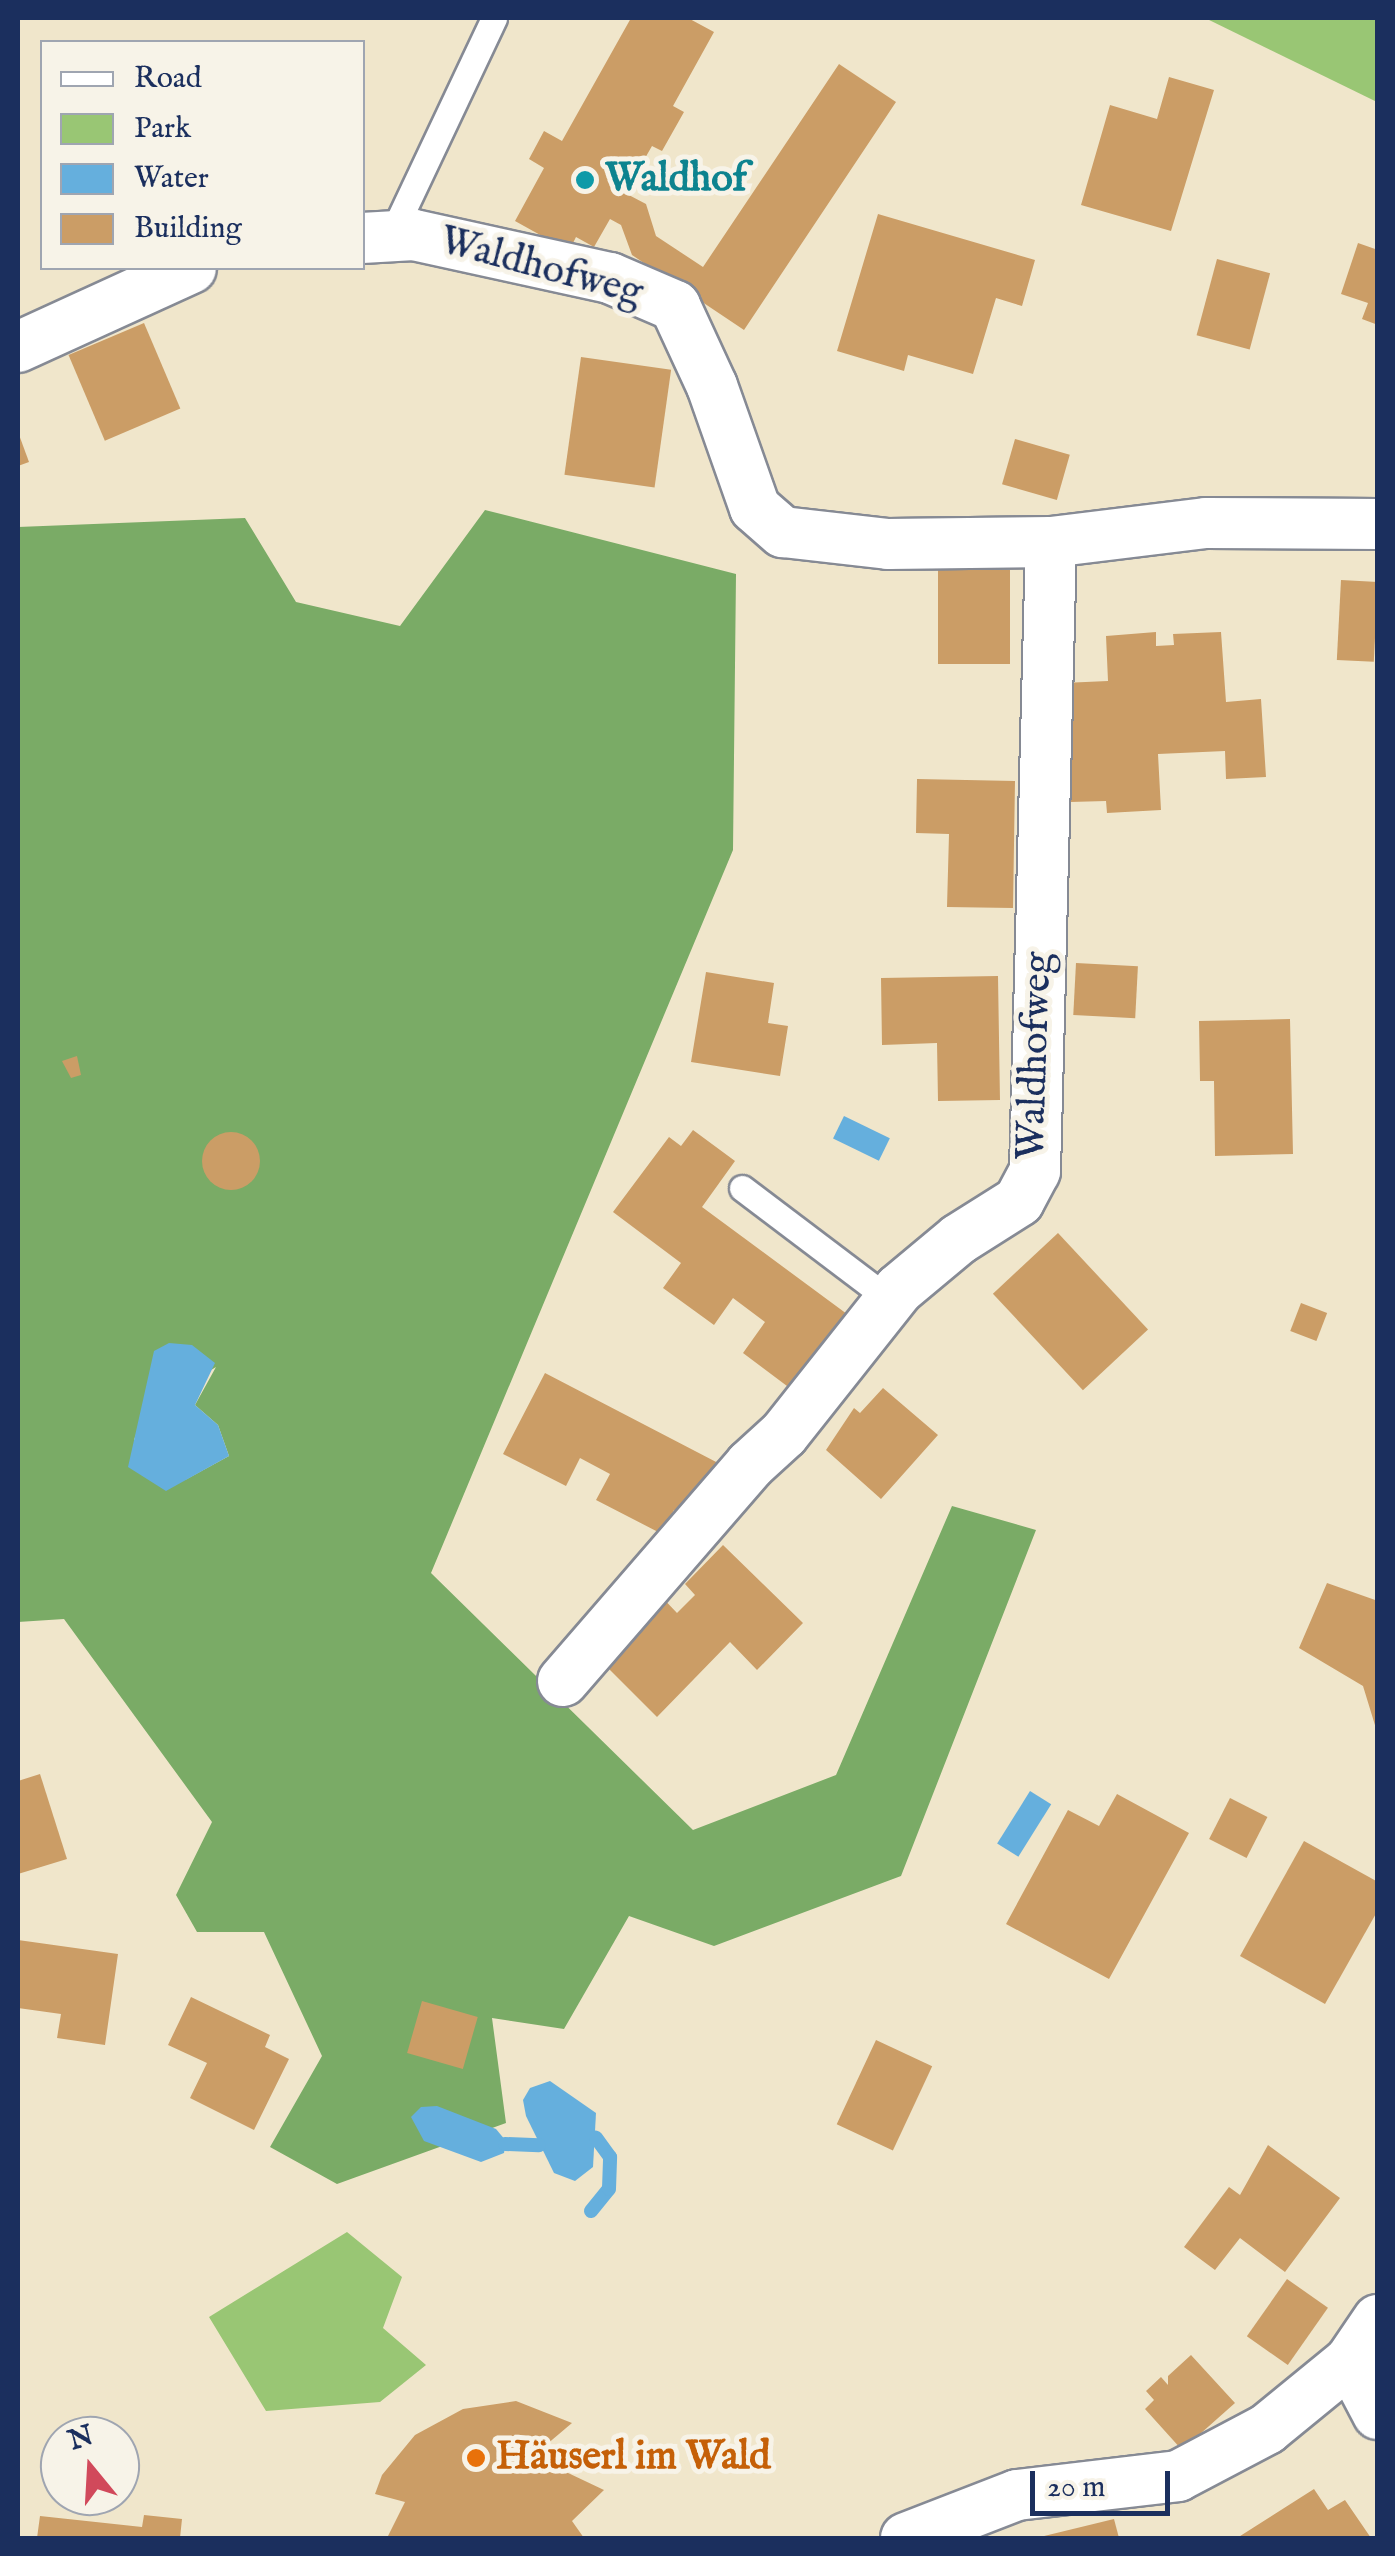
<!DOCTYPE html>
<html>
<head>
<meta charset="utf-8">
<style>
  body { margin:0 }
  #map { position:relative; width:1395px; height:2556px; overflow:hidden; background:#f0e6cb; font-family:"IM FELL English",serif }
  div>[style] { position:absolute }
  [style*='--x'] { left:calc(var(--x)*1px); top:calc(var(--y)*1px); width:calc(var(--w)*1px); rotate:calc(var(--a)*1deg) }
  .green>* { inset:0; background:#99c674 }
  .forest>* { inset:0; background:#7aab66 }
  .water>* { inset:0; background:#65afdd; transform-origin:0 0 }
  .stream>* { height:14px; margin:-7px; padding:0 7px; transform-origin:7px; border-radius:7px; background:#65afdd }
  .building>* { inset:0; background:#cb9d66; transform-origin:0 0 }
  .round { border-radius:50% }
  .roads { filter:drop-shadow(2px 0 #868a94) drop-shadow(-2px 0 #868a94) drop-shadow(0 2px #868a94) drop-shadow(0 -2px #868a94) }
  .lane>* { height:25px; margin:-12.5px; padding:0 12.5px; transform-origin:12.5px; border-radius:12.5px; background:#fff }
  .street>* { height:50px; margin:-25px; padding:0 25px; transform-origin:25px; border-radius:25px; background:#fff }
  .dots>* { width:28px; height:28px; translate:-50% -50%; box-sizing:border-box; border:5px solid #f7f3e8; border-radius:50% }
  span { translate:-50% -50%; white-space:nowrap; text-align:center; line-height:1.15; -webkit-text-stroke:10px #f7f3e8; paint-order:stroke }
  .culture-label { font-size:40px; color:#0d838f; font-weight:700 }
  .left { translate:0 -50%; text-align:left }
  .street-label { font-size:40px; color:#1b2f5e }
  .food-label { font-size:40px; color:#c56008; font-weight:700 }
  .frame { position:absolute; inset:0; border:20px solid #1b2f5e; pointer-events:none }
  .legend { position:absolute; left:40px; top:40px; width:325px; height:230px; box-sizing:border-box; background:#f7f3e8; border:2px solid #9fa5b1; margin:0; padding:12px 18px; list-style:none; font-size:30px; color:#1b2f5e }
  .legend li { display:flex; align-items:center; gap:20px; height:50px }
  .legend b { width:50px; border:2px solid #9fa5b1 }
  .north { position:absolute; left:40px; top:2416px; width:100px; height:100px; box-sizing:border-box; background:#f7f3e8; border:2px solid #9fa5b1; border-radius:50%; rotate:342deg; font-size:28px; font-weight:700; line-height:40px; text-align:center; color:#1b2f5e }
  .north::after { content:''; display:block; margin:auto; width:35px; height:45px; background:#d1495b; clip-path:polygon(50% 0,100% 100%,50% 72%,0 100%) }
  .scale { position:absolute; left:1030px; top:2471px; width:140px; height:45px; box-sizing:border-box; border:5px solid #1b2f5e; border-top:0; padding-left:12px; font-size:30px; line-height:35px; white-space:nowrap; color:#1b2f5e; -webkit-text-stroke:8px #f7f3e8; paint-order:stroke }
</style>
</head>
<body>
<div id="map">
  <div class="green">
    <div style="clip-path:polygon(1205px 18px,1377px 18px,1377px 102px)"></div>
    <div style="clip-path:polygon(347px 2232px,402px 2277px,383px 2328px,426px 2365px,380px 2402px,266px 2411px,209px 2317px)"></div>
  </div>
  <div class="forest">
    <div style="clip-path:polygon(evenodd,485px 510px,736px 574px,733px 850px,431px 1573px,693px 1830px,836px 1775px,952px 1506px,1036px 1530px,901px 1876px,714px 1946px,629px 1916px,564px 2029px,492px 2018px,506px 2123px,337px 2184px,270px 2147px,322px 2056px,264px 1932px,197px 1932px,176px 1895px,212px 1822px,64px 1619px,18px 1622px,18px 527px,245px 518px,296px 602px,400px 626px,485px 510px,216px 1367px,195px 1405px,218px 1425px,229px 1456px,185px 1480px,134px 1440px,144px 1412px,216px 1367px)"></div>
  </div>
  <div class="water">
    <div style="left:844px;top:1116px;width:51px;height:25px;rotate:26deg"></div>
    <div style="clip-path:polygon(169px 1343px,192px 1345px,215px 1363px,195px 1405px,218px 1425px,229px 1456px,166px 1491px,128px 1467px,154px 1351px)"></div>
    <div style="left:1030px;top:1791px;width:25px;height:62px;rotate:32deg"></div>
    <div style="clip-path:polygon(550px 2081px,596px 2113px,593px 2167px,575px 2181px,554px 2173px,526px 2116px,523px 2100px,530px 2088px)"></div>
    <div style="clip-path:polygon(437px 2106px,496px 2129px,506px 2141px,504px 2153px,481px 2162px,424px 2141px,411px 2117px,421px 2107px)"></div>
  </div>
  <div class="stream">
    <div style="--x:505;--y:2144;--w:34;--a:2"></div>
    <div style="--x:591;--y:2211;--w:28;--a:-51"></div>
    <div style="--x:609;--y:2189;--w:32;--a:-88"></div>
    <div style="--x:610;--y:2157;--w:24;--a:-126"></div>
  </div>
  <div class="building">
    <div style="clip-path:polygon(631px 18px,688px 18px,714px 32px,673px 106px,684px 112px,662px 151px,652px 146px,625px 193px,646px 204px,656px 236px,703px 267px,839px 64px,896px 102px,744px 330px,632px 255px,621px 225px,610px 219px,594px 247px,576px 237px,569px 251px,515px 221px,544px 168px,529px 159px,544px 131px,562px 141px)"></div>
    <div style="clip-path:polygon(1169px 77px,1214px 90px,1171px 231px,1081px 205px,1110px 105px,1157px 119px)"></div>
    <div style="clip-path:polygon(878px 214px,1035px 260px,1022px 306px,996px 298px,973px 374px,908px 355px,904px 371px,837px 351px)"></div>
    <div style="clip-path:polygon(1358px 243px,1378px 250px,1378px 325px,1362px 319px,1368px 303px,1341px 294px)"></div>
    <div style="left:1217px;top:259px;width:55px;height:79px;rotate:15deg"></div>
    <div style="left:144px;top:323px;width:93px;height:82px;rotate:67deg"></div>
    <div style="left:581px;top:357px;width:91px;height:119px;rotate:8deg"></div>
    <div style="clip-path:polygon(18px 432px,29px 462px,18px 466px)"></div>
    <div style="left:1015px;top:439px;width:57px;height:47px;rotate:16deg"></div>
    <div style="left:938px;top:570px;width:72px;height:94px"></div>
    <div style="left:1341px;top:580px;width:37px;height:80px;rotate:3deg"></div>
    <div style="clip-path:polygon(1156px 632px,1156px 646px,1174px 645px,1173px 634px,1221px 632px,1226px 702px,1261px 699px,1266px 777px,1226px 779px,1225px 751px,1158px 754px,1161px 810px,1107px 813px,1106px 801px,1070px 802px,1063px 683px,1108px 681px,1106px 636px)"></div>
    <div style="clip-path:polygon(917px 779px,1015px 781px,1013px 908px,947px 907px,949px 834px,916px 833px)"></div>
    <div style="left:1076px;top:963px;width:62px;height:52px;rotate:3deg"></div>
    <div style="clip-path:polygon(706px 972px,774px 983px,768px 1023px,788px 1026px,780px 1076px,691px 1062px)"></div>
    <div style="clip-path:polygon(998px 976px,1000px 1100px,938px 1101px,937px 1043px,882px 1045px,881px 978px)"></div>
    <div style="clip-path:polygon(1290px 1019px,1293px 1154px,1215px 1156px,1214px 1081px,1200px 1081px,1199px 1021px)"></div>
    <div style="clip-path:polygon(77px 1056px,81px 1075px,71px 1078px,62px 1061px)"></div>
    <div style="clip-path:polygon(693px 1130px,735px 1161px,702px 1207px,851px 1317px,795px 1392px,743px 1353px,765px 1322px,733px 1298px,714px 1325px,663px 1288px,681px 1263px,613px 1212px,669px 1137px,681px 1146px)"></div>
    <div class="round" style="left:202px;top:1132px;width:58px;height:58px"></div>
    <div style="left:1058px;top:1233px;width:132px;height:89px;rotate:47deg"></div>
    <div style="left:1301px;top:1303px;width:28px;height:30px;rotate:21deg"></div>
    <div style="clip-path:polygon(545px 1373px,720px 1464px,691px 1520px,674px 1510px,662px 1534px,596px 1500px,610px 1474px,580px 1458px,566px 1486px,503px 1454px)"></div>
    <div style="clip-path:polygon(883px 1388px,938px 1435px,881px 1499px,826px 1450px,854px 1408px,860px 1413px)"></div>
    <div style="clip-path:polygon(723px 1545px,803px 1623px,757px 1670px,730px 1642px,657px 1717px,595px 1655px,657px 1592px,677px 1613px,695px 1595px,685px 1584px)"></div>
    <div style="clip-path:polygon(1327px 1583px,1378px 1601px,1378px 1735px,1363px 1686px,1299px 1648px)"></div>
    <div style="clip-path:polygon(40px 1774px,67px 1859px,18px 1874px,18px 1781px)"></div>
    <div style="clip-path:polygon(1117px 1794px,1189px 1833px,1109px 1979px,1006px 1924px,1068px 1810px,1099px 1826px)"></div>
    <div style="left:1230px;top:1798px;width:42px;height:46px;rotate:27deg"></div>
    <div style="clip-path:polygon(1304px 1841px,1378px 1882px,1378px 1910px,1325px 2004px,1240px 1956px)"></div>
    <div style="clip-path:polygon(18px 1940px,118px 1954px,105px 2045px,57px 2038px,61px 2014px,18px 2008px)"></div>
    <div style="clip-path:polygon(191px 1997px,270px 2035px,265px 2047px,289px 2059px,254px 2130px,190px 2098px,207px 2063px,168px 2045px)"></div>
    <div style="left:422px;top:2001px;width:58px;height:54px;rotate:16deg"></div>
    <div style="left:876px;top:2040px;width:62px;height:93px;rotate:25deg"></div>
    <div style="clip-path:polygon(1268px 2145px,1340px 2198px,1285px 2272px,1240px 2238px,1215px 2270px,1184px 2247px,1229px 2187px,1240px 2195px)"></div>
    <div style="left:1287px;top:2279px;width:50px;height:70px;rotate:35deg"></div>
    <div style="clip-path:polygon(1191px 2355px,1235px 2403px,1182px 2450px,1145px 2409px,1154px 2400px,1146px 2391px,1161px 2377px,1168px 2385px,1168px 2376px)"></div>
    <div style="clip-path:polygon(516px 2401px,572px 2423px,546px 2445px,566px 2472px,604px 2490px,572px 2521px,584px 2538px,387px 2538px,405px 2502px,375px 2494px,382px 2475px,415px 2435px,463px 2409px)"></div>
    <div style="clip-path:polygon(1314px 2489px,1328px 2510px,1345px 2500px,1371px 2538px,1237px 2538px)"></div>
    <div style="clip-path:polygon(144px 2515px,182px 2519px,180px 2538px,37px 2538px,40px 2516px,142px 2527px)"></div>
    <div style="clip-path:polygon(1114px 2519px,1119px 2538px,1040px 2538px,1040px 2537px)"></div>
  </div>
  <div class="roads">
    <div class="lane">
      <div style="--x:391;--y:236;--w:241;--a:-64.7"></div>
      <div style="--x:742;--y:1188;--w:186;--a:37.1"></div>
    </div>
    <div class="street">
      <div style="--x:362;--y:238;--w:52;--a:-3.3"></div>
      <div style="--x:414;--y:235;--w:201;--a:12.4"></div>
      <div style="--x:610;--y:278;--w:71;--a:23.3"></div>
      <div style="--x:675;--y:306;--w:88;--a:65.2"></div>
      <div style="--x:712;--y:386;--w:129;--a:70.6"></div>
      <div style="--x:755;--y:508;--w:37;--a:41"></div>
      <div style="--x:783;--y:532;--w:106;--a:6.5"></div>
      <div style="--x:888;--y:544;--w:163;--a:-0.7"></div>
      <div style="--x:1051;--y:542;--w:156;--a:-7"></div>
      <div style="--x:1206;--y:523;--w:172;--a:0.3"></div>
      <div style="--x:18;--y:347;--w:190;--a:-24.5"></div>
      <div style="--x:563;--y:1681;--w:286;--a:-49.1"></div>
      <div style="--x:750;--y:1465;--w:46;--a:-42.4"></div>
      <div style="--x:784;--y:1434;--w:185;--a:-51.6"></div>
      <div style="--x:899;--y:1289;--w:78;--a:-39.8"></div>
      <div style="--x:959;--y:1239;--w:71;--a:-32.3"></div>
      <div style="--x:1019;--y:1201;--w:34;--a:-62"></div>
      <div style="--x:1035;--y:1171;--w:629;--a:-88.54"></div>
      <div style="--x:1350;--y:2361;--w:60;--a:62.2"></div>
      <div style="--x:906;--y:2538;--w:119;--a:-21.2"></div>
      <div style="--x:1017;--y:2495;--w:162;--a:-6.7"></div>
      <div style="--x:1178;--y:2476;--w:101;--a:-27.8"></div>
      <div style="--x:1267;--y:2429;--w:107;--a:-39.3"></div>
      <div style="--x:1350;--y:2361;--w:50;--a:-55.7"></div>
    </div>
  </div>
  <div class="dots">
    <div style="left:585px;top:180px;background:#0f9aa8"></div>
    <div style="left:476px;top:2458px;background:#e8710a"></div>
  </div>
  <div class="culture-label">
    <span class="left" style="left:605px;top:180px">Waldhof</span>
  </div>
  <div class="street-label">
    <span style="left:541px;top:268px;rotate:15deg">Waldhofweg</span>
    <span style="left:1036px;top:1056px;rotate:-88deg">Waldhofweg</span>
  </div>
  <div class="food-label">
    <span class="left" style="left:496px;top:2458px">Häuserl im Wald</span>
  </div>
  <div class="frame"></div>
  <ul class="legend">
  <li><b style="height:12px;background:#fff"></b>Road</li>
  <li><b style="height:28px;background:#99c674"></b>Park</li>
  <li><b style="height:28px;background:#65afdd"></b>Water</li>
  <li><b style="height:28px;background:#cb9d66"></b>Building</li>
  </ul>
  <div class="north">N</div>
  <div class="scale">20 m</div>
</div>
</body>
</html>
